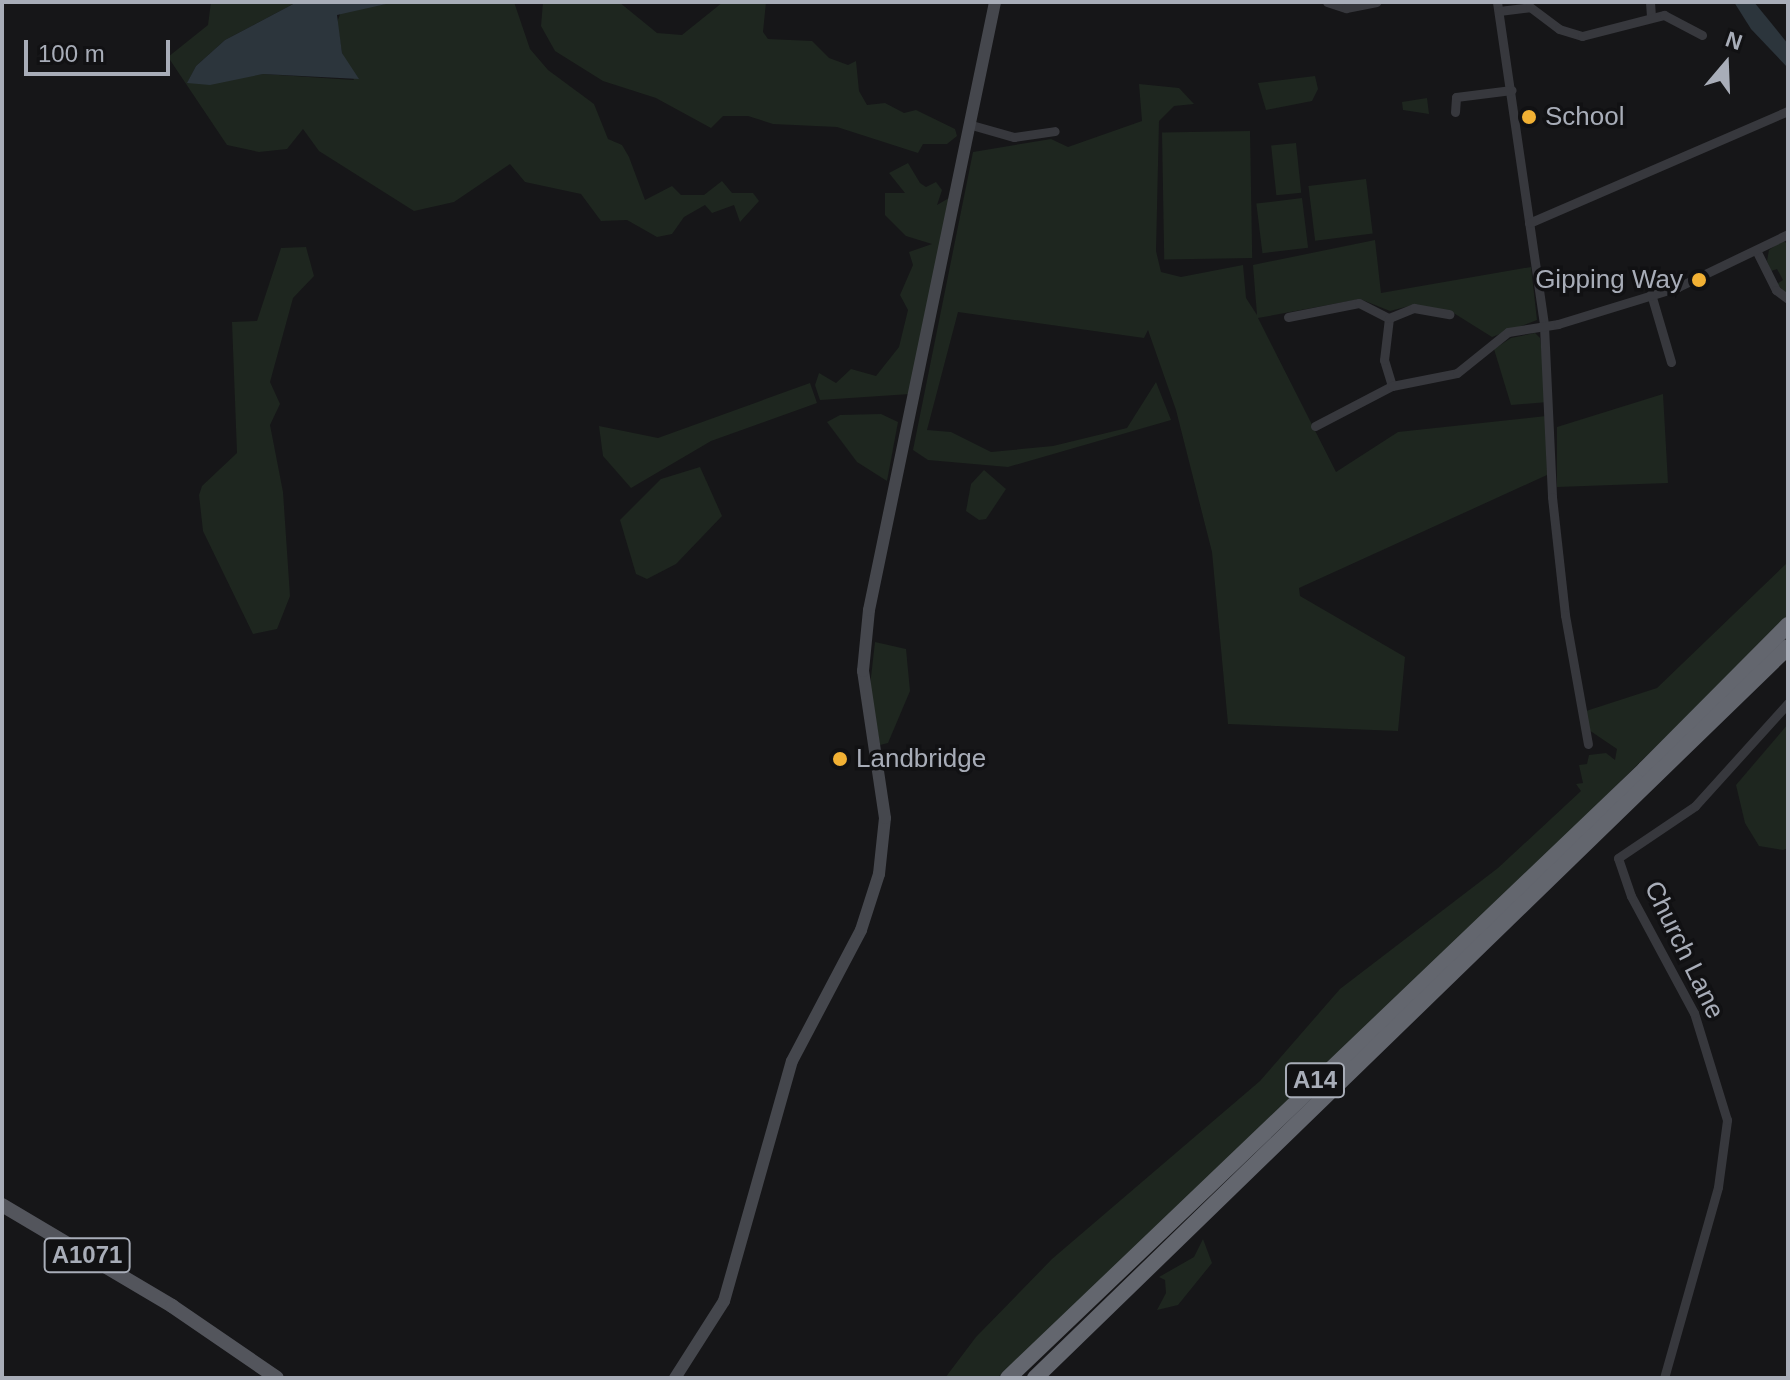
<!DOCTYPE html>
<html>
<head>
<meta charset="utf-8">
<style>
  body { margin:0 }
  #map { position:relative; width:1790px; height:1380px; overflow:hidden; background:#161618; font-family:Helvetica,sans-serif }
  div>[style] { position:absolute }
  [style*='--x'] { left:calc(var(--x)*1px); top:calc(var(--y)*1px); width:calc(var(--w)*1px); rotate:calc(var(--a)*1deg) }
  .green>* { inset:0; background:#1e261f; transform-origin:0 0 }
  .water>* { inset:0; background:#2c353c }
  .street>* { height:9px; margin:-4.5px; padding:0 4.5px; transform-origin:4.5px; border-radius:4.5px; background:#37383d }
  .secondary>* { height:12px; margin:-6px; padding:0 6px; transform-origin:6px; border-radius:6px; background:#45474d }
  .primary>* { height:14px; margin:-7px; padding:0 7px; transform-origin:7px; border-radius:7px; background:#53555c }
  .highway>* { height:16px; margin:-8px; padding:0 8px; transform-origin:8px; border-radius:8px; background:#63666e }
  .dots>* { width:22px; height:22px; translate:-50% -50%; box-sizing:border-box; border:4px solid #111113; border-radius:50% }
  span { translate:-50% -50%; white-space:nowrap; text-align:center; line-height:1.15; -webkit-text-stroke:7px #111113; paint-order:stroke }
  .shield-label span { padding:2px 6px; background:#111113; border:2px solid; border-radius:6px; -webkit-text-stroke-width:0 }
  .shield-label { font-size:24px; color:#a8adb8; font-weight:700 }
  .poi-label { font-size:26px; color:#a8adb8 }
  .left { translate:0 -50%; text-align:left }
  .right { translate:-100% -50%; text-align:right }
  .street-label { font-size:26px; color:#a8adb8 }
  .frame { position:absolute; inset:0; border:4px solid #a8adb8; pointer-events:none }
  .north { position:absolute; left:1686px; top:24px; width:80px; height:80px; -webkit-text-stroke:6px #111113; paint-order:stroke; rotate:19deg; font-size:22px; font-weight:700; line-height:32px; text-align:center; color:#a8adb8 }
  .north::after { content:''; display:block; margin:auto; width:28px; height:36px; background:#a8adb8; clip-path:polygon(50% 0,100% 100%,50% 72%,0 100%) }
  .scale { position:absolute; left:24px; top:40px; width:146px; height:36px; box-sizing:border-box; border:4px solid #a8adb8; border-top:0; padding-left:10px; font-size:24px; line-height:28px; white-space:nowrap; color:#a8adb8; -webkit-text-stroke:6px #111113; paint-order:stroke }
</style>
</head>
<body>
<div id="map">
  <div class="green">
    <div style="clip-path:polygon(211px 2px,297px 2px,225px 40px,196px 66px,188px 82px,263px 74px,354px 80px,342px 53px,337px 22px,341px 12px,395px 2px,514px 2px,530px 49px,548px 70px,594px 104px,608px 139px,622px 145px,629px 157px,645px 200px,672px 186px,681px 195px,704px 195px,722px 181px,732px 193px,753px 193px,759px 201px,740px 222px,734px 205px,712px 213px,705px 205px,684px 217px,672px 234px,657px 237px,627px 220px,601px 221px,581px 194px,525px 182px,510px 164px,454px 202px,414px 211px,319px 151px,303px 129px,287px 149px,259px 152px,227px 145px,168px 57px,208px 25px)"></div>
    <div style="clip-path:polygon(543px 2px,619px 2px,657px 33px,682px 35px,723px 2px,766px 2px,763px 32px,768px 39px,812px 41px,829px 58px,848px 65px,856px 61px,859px 91px,867px 105px,885px 103px,904px 113px,916px 110px,955px 129px,957px 136px,947px 144px,923px 144px,918px 153px,837px 127px,773px 124px,748px 116px,723px 116px,711px 128px,656px 98px,603px 81px,555px 51px,541px 26px)"></div>
    <div style="clip-path:polygon(1315px 76px,1318px 89px,1312px 101px,1266px 110px,1258px 83px)"></div>
    <div style="clip-path:polygon(1139px 84px,1179px 88px,1194px 104px,1174px 106px,1159px 121px,1156px 251px,1161px 272px,1181px 277px,1243px 265px,1246px 298px,1257px 315px,1253px 265px,1375px 240px,1381px 293px,1531px 267px,1537px 320px,1492px 337px,1452px 312px,1413px 305px,1390px 311px,1360px 299px,1258px 318px,1336px 472px,1398px 432px,1546px 416px,1547px 475px,1299px 588px,1300px 596px,1405px 657px,1398px 731px,1228px 724px,1212px 552px,1176px 410px,1148px 330px,1144px 338px,958px 312px,927px 430px,951px 432px,991px 452px,1053px 446px,1127px 428px,1156px 382px,1171px 420px,1008px 467px,928px 460px,913px 450px,973px 152px,1051px 139px,1068px 147px,1142px 121px)"></div>
    <div style="clip-path:polygon(1427px 98px,1429px 114px,1403px 110px,1402px 102px)"></div>
    <div style="left:1250px;top:131px;width:127px;height:88px;rotate:89deg"></div>
    <div style="left:1296px;top:143px;width:50px;height:25px;rotate:84deg"></div>
    <div style="clip-path:polygon(908px 163px,920px 183px,926px 187px,936px 182px,942px 190px,937px 205px,949px 198px,910px 394px,820px 400px,815px 385px,819px 373px,836px 383px,851px 369px,876px 376px,899px 347px,908px 310px,900px 295px,913px 265px,909px 252px,932px 244px,906px 236px,885px 215px,885px 193px,905px 193px,889px 173px)"></div>
    <div style="left:1366px;top:179px;width:55px;height:58px;rotate:83deg"></div>
    <div style="left:1302px;top:198px;width:50px;height:46px;rotate:83deg"></div>
    <div style="clip-path:polygon(1783px 240px,1788px 245px,1788px 296px,1777px 284px,1783px 280px,1777px 269px,1771px 271px,1767px 261px,1769px 250px)"></div>
    <div style="clip-path:polygon(306px 247px,314px 276px,293px 298px,270px 382px,280px 404px,270px 425px,283px 492px,290px 596px,277px 629px,253px 634px,203px 531px,199px 495px,202px 486px,237px 453px,232px 322px,257px 321px,281px 248px)"></div>
    <div style="clip-path:polygon(1535px 333px,1540px 338px,1548px 402px,1511px 405px,1494px 349px,1511px 338px)"></div>
    <div style="clip-path:polygon(810px 383px,817px 403px,711px 441px,631px 488px,603px 456px,599px 426px,658px 438px)"></div>
    <div style="clip-path:polygon(1663px 394px,1668px 483px,1557px 487px,1557px 427px)"></div>
    <div style="clip-path:polygon(881px 414px,898px 422px,887px 481px,857px 462px,827px 422px,840px 415px)"></div>
    <div style="clip-path:polygon(700px 467px,722px 516px,676px 564px,647px 579px,636px 574px,620px 520px,661px 479px)"></div>
    <div style="clip-path:polygon(984px 470px,1006px 489px,986px 519px,979px 520px,966px 511px,971px 484px)"></div>
    <div style="clip-path:polygon(1788px 562px,1788px 617px,1461px 938px,997px 1378px,945px 1378px,976px 1337px,1052px 1259px,1260px 1081px,1340px 989px,1498px 868px,1581px 791px,1576px 784px,1583px 783px,1579px 765px,1587px 764px,1589px 755px,1606px 753px,1615px 760px,1617px 749px,1583px 726px,1583px 712px,1657px 688px)"></div>
    <div style="clip-path:polygon(875px 642px,906px 649px,910px 691px,888px 743px,880px 745px,870px 686px)"></div>
    <div style="clip-path:polygon(1788px 724px,1788px 848px,1783px 850px,1759px 846px,1745px 823px,1736px 785px)"></div>
    <div style="clip-path:polygon(1203px 1239px,1212px 1263px,1178px 1305px,1157px 1310px,1166px 1293px,1165px 1280px,1159px 1277px,1194px 1257px)"></div>
  </div>
  <div class="water">
    <div style="clip-path:polygon(297px 2px,395px 2px,337px 15px,342px 53px,359px 79px,263px 74px,210px 85px,187px 83px,196px 66px,225px 40px)"></div>
    <div style="clip-path:polygon(1734px 2px,1754px 2px,1776px 29px,1788px 44px,1788px 68px,1751px 29px)"></div>
  </div>
  <div class="street">
    <div style="--x:1327;--y:2;--w:20;--a:18"></div>
    <div style="--x:1346;--y:8;--w:31;--a:-11"></div>
    <div style="--x:1497;--y:2;--w:327;--a:81.7"></div>
    <div style="--x:1544;--y:326;--w:171;--a:87.3"></div>
    <div style="--x:1552;--y:497;--w:119;--a:83.7"></div>
    <div style="--x:1565;--y:615;--w:131;--a:79.9"></div>
    <div style="--x:1650;--y:2;--w:13;--a:86"></div>
    <div style="--x:1499;--y:11;--w:31;--a:-7"></div>
    <div style="--x:1530;--y:7;--w:36;--a:37"></div>
    <div style="--x:1559;--y:29;--w:24;--a:17"></div>
    <div style="--x:1582;--y:36;--w:85;--a:-14.4"></div>
    <div style="--x:1664;--y:15;--w:43;--a:27.8"></div>
    <div style="--x:1455;--y:112;--w:15;--a:-86"></div>
    <div style="--x:1456;--y:97;--w:56;--a:-7.1"></div>
    <div style="--x:968;--y:124;--w:48;--a:15.8"></div>
    <div style="--x:1014;--y:137;--w:41;--a:-8.3"></div>
    <div style="--x:1529;--y:223;--w:282;--a:-23.4"></div>
    <div style="--x:1756;--y:250;--w:45;--a:63.4"></div>
    <div style="--x:1776;--y:290;--w:15;--a:37"></div>
    <div style="--x:1651;--y:294;--w:71;--a:73.6"></div>
    <div style="--x:1288;--y:317;--w:72;--a:-11.2"></div>
    <div style="--x:1359;--y:303;--w:34;--a:27"></div>
    <div style="--x:1392;--y:386;--w:27;--a:-107"></div>
    <div style="--x:1384;--y:360;--w:42;--a:-83.2"></div>
    <div style="--x:1389;--y:318;--w:27;--a:-22"></div>
    <div style="--x:1414;--y:308;--w:36;--a:10"></div>
    <div style="--x:1315;--y:426;--w:87;--a:-27.5"></div>
    <div style="--x:1392;--y:386;--w:66;--a:-11.3"></div>
    <div style="--x:1457;--y:373;--w:65;--a:-38.8"></div>
    <div style="--x:1508;--y:332;--w:51;--a:-9.1"></div>
    <div style="--x:1558;--y:324;--w:126;--a:-17.1"></div>
    <div style="--x:1678;--y:287;--w:122;--a:-25.7"></div>
    <div style="--x:1664;--y:1378;--w:198;--a:-74.2"></div>
    <div style="--x:1718;--y:1187;--w:68;--a:-82.3"></div>
    <div style="--x:1727;--y:1120;--w:112;--a:-107.1"></div>
    <div style="--x:1694;--y:1013;--w:133;--a:-118.3"></div>
    <div style="--x:1631;--y:896;--w:40;--a:-108.9"></div>
    <div style="--x:1618;--y:858;--w:93;--a:-34"></div>
    <div style="--x:1695;--y:806;--w:139;--a:-47.9"></div>
  </div>
  <div class="secondary">
    <div style="--x:675;--y:1378;--w:91;--a:-57.5"></div>
    <div style="--x:724;--y:1301;--w:249;--a:-74.2"></div>
    <div style="--x:792;--y:1061;--w:148;--a:-62.2"></div>
    <div style="--x:861;--y:930;--w:59;--a:-72.2"></div>
    <div style="--x:879;--y:874;--w:56;--a:-83.9"></div>
    <div style="--x:885;--y:818;--w:149;--a:-98.5"></div>
    <div style="--x:863;--y:671;--w:61;--a:-84.4"></div>
    <div style="--x:869;--y:610;--w:621;--a:-78.29"></div>
  </div>
  <div class="primary">
    <div style="--x:2;--y:1205;--w:198;--a:30.7"></div>
    <div style="--x:172;--y:1306;--w:127;--a:34.4"></div>
  </div>
  <div class="highway">
    <div style="--x:1008;--y:1378;--w:881;--a:-43.71"></div>
    <div style="--x:1645;--y:769;--w:203;--a:-45.2"></div>
    <div style="--x:1035;--y:1378;--w:1049;--a:-44.15"></div>
  </div>
  <div class="dots">
    <div style="left:1529px;top:117px;background:#f2b134"></div>
    <div style="left:1699px;top:280px;background:#f2b134"></div>
    <div style="left:840px;top:759px;background:#f2b134"></div>
  </div>
  <div class="shield-label">
    <span style="left:1315px;top:1080px">A14</span>
    <span style="left:87px;top:1255px">A1071</span>
  </div>
  <div class="poi-label">
    <span class="left" style="left:1545px;top:117px">School</span>
    <span class="right" style="left:1683px;top:280px">Gipping Way</span>
    <span class="left" style="left:856px;top:759px">Landbridge</span>
  </div>
  <div class="street-label">
    <span style="left:1684px;top:950px;rotate:64deg">Church Lane</span>
  </div>
  <div class="frame"></div>
  <div class="north">N</div>
  <div class="scale">100 m</div>
</div>
</body>
</html>
